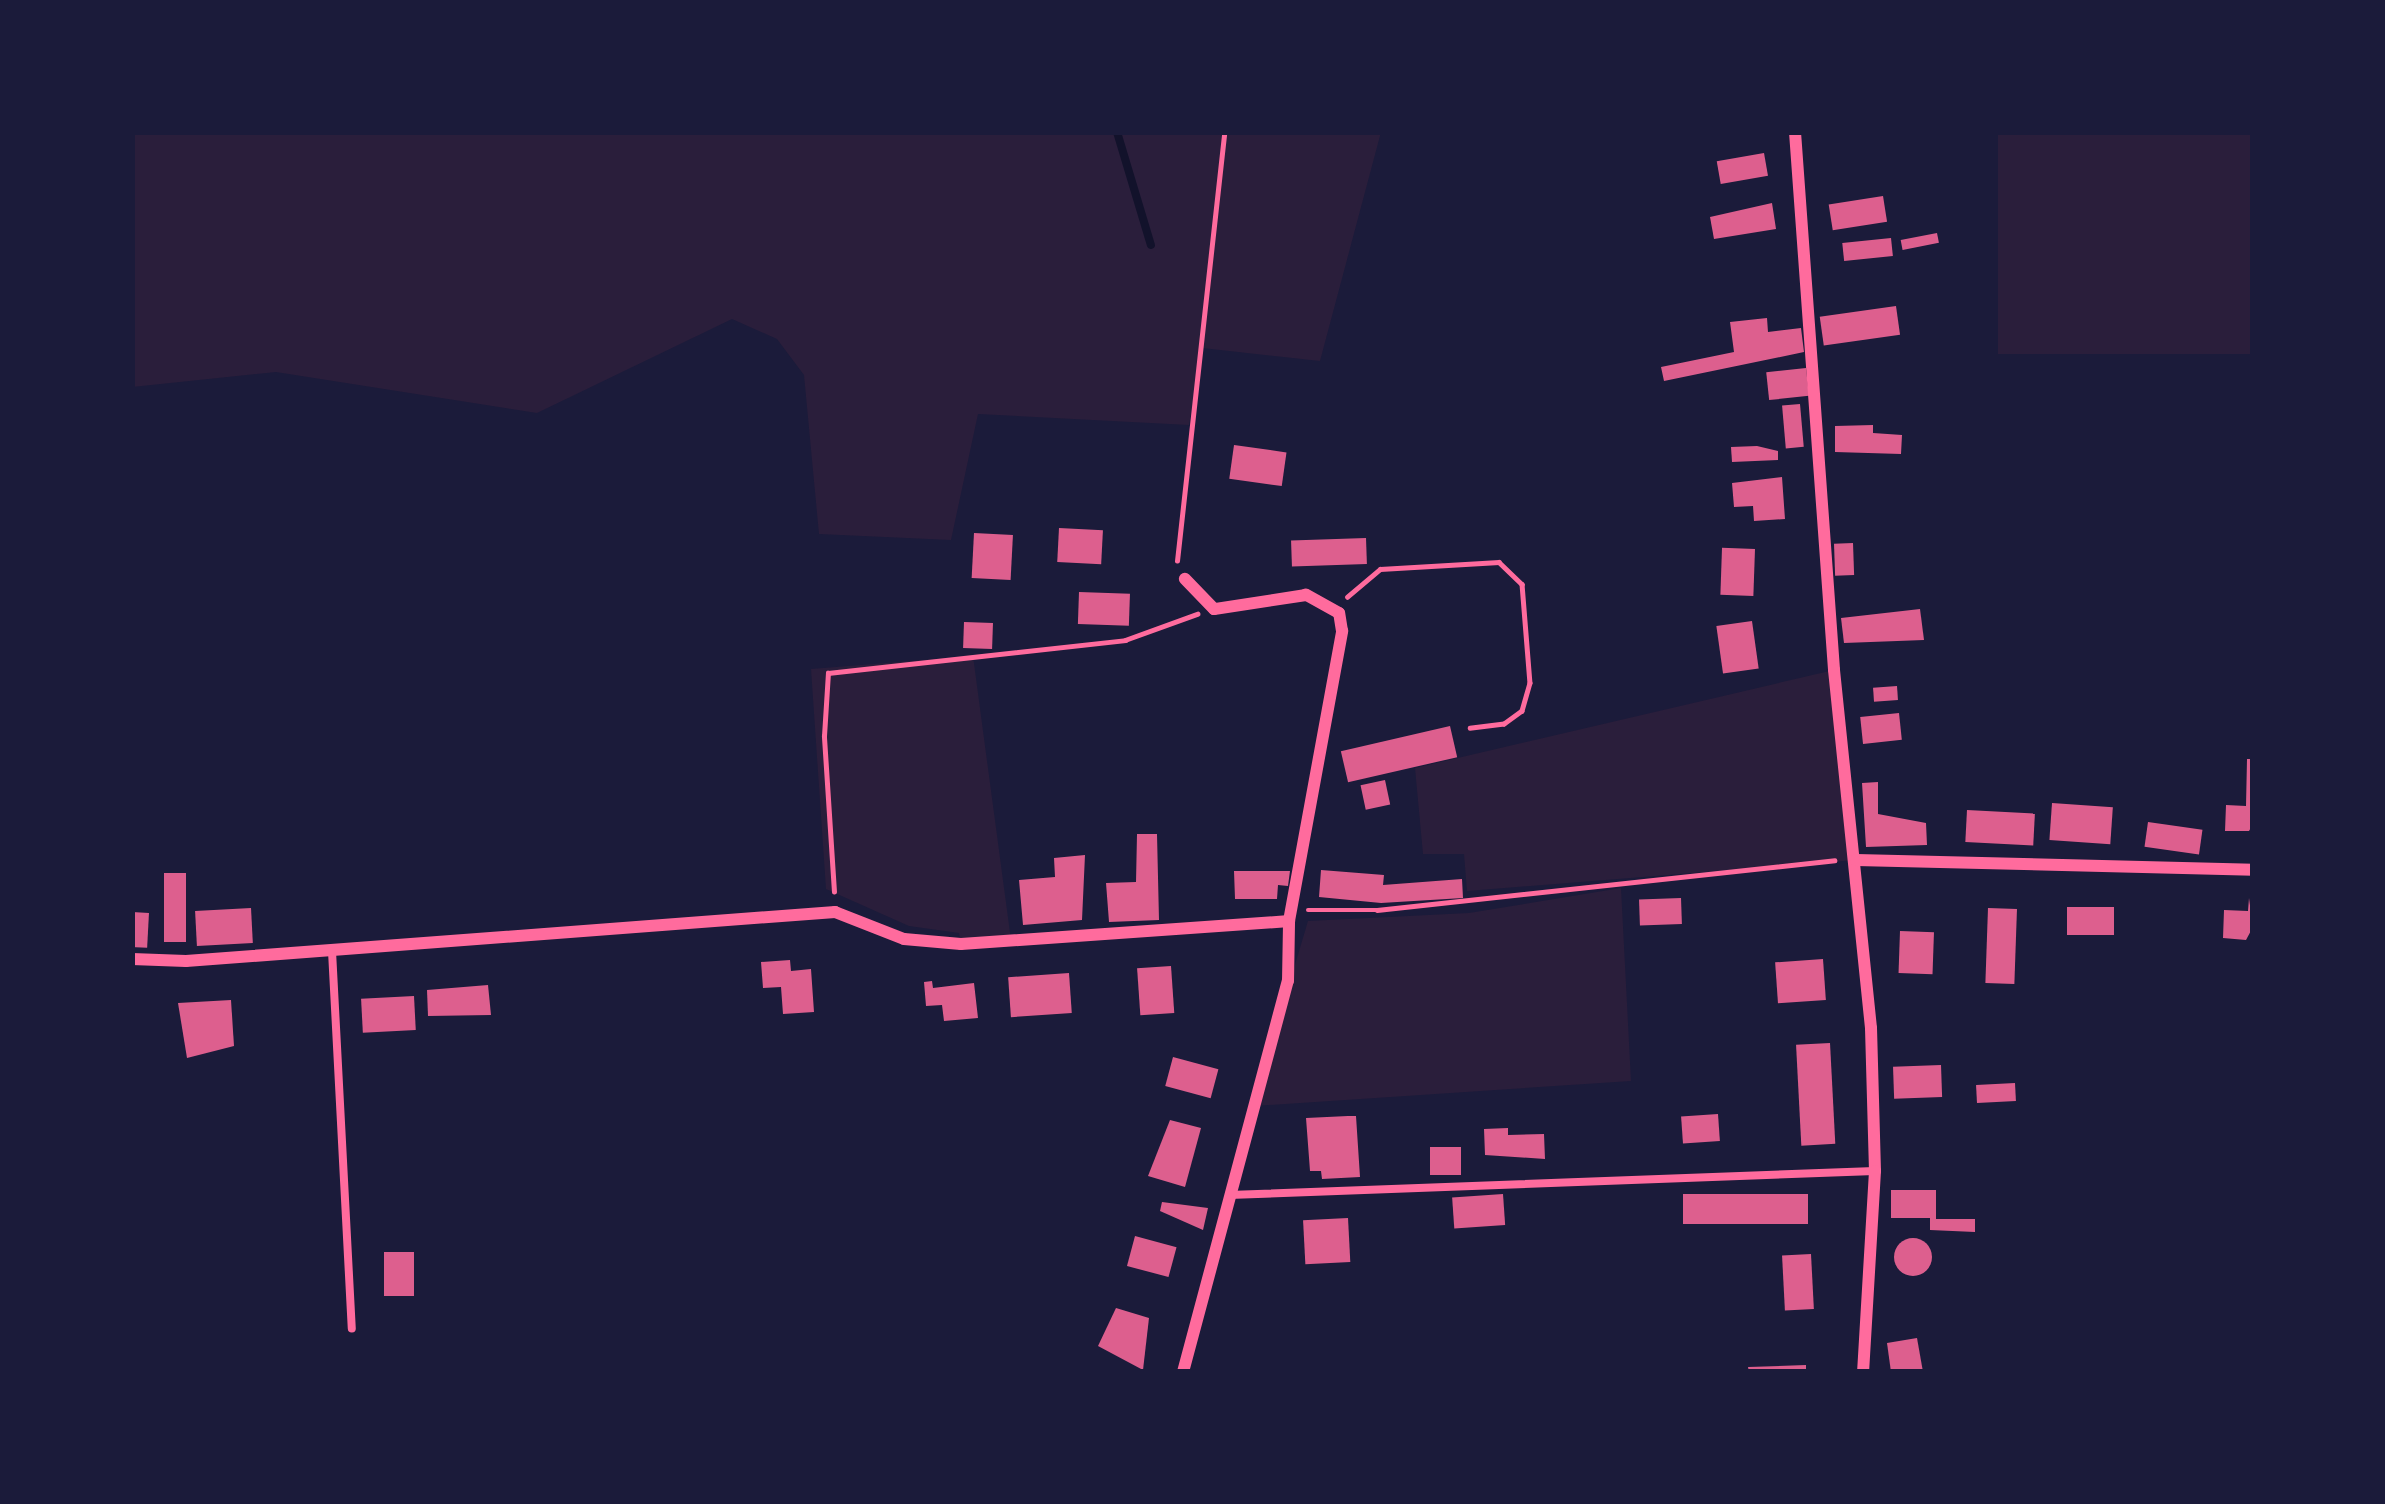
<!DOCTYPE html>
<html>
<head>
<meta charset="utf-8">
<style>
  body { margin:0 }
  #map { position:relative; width:2385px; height:1504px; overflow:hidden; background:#1b1b3a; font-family:Quicksand,sans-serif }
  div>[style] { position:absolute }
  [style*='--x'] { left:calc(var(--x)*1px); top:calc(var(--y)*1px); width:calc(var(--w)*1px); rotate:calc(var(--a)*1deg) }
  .green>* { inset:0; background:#2a1e3b; transform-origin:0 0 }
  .stream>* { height:8px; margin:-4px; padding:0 4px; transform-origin:4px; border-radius:4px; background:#12122b }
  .building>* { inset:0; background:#dd5f8e; transform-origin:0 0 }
  .round { border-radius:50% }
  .path>* { height:4.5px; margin:-2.25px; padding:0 2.25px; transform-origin:2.25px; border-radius:2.25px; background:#ff6b9d }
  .service>* { height:8px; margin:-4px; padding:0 4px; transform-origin:4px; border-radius:4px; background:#ff6b9d }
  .minor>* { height:12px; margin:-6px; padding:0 6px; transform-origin:6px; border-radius:6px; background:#ff6b9d }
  span { translate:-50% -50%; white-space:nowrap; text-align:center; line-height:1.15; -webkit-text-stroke:12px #1b1b3a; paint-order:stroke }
  .frame { position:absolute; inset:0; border:135px solid #1b1b3a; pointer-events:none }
</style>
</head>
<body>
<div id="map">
  <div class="green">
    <div style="clip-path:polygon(132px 132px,1381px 132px,1320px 361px,1202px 348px,1189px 425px,978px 414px,951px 540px,819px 534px,804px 375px,777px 339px,732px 319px,537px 413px,276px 372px,132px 387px)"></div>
    <div style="left:1998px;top:132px;width:255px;height:222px"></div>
    <div style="clip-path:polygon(973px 656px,1011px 940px,961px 944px,959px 933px,909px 926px,826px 889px,811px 669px)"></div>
    <div style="clip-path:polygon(1834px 670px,1856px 860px,1467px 891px,1464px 854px,1423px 854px,1415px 768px)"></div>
    <div style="clip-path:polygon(1621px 888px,1631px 1081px,1253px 1106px,1308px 921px,1469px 913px)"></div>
  </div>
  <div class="stream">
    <div style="--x:1117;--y:132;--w:118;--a:73.3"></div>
  </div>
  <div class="building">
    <div style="left:1764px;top:153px;width:23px;height:48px;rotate:80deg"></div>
    <div style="left:1883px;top:196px;width:26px;height:55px;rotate:81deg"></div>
    <div style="clip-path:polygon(1772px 203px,1776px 229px,1714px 239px,1710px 217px)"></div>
    <div style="left:1937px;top:233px;width:10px;height:37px;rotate:79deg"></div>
    <div style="left:1891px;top:238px;width:18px;height:49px;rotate:84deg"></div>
    <div style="left:1896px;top:306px;width:29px;height:77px;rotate:82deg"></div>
    <div style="clip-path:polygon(1767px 318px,1768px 332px,1801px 328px,1804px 352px,1664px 381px,1661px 367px,1734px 352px,1730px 322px)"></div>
    <div style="left:1806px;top:368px;width:28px;height:40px;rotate:84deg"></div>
    <div style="left:1800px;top:404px;width:43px;height:18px;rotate:85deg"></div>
    <div style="clip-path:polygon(1873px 425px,1873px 433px,1902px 435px,1901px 454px,1835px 452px,1835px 426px)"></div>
    <div style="left:1234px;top:445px;width:53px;height:34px;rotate:8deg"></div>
    <div style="clip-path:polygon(1757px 446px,1778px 451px,1778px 460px,1732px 462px,1731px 447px)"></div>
    <div style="clip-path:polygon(1782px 477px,1785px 519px,1754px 521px,1753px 506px,1734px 507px,1732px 483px)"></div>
    <div style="left:1059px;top:528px;width:44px;height:34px;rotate:3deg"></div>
    <div style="left:974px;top:533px;width:39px;height:45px;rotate:3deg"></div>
    <div style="left:1366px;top:538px;width:26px;height:75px;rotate:88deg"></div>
    <div style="left:1853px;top:543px;width:32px;height:19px;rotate:88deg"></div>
    <div style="left:1755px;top:549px;width:47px;height:33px;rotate:92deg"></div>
    <div style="left:1079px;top:592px;width:51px;height:32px;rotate:2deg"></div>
    <div style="clip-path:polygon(1920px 609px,1924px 640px,1844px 643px,1841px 618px)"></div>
    <div style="left:1752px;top:621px;width:48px;height:36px;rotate:82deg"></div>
    <div style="left:964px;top:622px;width:29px;height:26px;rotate:2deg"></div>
    <div style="left:1897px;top:686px;width:14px;height:24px;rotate:86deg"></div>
    <div style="left:1899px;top:713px;width:27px;height:39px;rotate:84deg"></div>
    <div style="left:1450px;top:726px;width:32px;height:112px;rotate:77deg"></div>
    <div style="clip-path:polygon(2247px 759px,2253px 759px,2253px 824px,2249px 831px,2225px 831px,2226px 805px,2246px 806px)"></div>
    <div style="left:1385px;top:780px;width:25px;height:25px;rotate:78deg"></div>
    <div style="clip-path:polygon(1878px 782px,1878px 814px,1926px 823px,1927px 845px,1866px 847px,1862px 783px)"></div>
    <div style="left:2052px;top:803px;width:61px;height:37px;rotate:4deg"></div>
    <div style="left:1967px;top:810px;width:68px;height:32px;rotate:3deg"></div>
    <div style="left:2148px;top:822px;width:55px;height:25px;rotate:8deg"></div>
    <div style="clip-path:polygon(1137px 834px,1157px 834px,1159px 920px,1109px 922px,1106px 883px,1136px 882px)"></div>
    <div style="clip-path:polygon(1085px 855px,1082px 920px,1023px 925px,1019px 880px,1055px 877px,1054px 858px)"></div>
    <div style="clip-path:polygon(1321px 870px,1384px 875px,1383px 885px,1462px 879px,1463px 898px,1381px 903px,1319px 897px)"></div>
    <div style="clip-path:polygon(1234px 871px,1290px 871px,1288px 886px,1278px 885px,1277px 899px,1235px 899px)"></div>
    <div style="left:164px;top:873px;width:22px;height:69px"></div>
    <div style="left:1681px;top:898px;width:26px;height:42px;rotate:88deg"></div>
    <div style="clip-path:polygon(2249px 898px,2253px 927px,2246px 940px,2223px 938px,2224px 910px,2248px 911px)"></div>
    <div style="left:2067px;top:907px;width:47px;height:28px"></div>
    <div style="left:251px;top:908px;width:35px;height:56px;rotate:87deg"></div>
    <div style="left:1988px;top:908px;width:29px;height:75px;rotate:2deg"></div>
    <div style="left:132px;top:912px;width:17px;height:35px;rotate:3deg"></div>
    <div style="left:1900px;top:931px;width:34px;height:42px;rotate:2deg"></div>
    <div style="left:1823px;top:959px;width:41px;height:48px;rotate:86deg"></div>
    <div style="clip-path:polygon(790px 960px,791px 971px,811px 969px,814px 1012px,783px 1014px,781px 987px,763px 988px,761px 962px)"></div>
    <div style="left:1171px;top:966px;width:47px;height:34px;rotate:86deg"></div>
    <div style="left:1069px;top:973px;width:40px;height:61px;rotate:86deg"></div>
    <div style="clip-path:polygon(932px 981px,933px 988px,974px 983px,978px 1018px,944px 1021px,942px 1005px,926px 1006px,924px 982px)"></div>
    <div style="clip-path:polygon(488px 985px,491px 1015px,428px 1016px,427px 990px)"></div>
    <div style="left:414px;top:996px;width:34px;height:53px;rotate:87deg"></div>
    <div style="clip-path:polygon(231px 1000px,234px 1046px,187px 1058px,178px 1003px)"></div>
    <div style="left:1830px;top:1043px;width:101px;height:34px;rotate:87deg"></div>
    <div style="left:1173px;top:1057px;width:47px;height:30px;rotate:15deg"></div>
    <div style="left:1941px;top:1065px;width:32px;height:48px;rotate:88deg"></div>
    <div style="left:2015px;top:1083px;width:18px;height:39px;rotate:87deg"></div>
    <div style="left:1718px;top:1114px;width:27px;height:37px;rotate:86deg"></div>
    <div style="clip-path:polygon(1348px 1116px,1356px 1116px,1360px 1177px,1322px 1179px,1321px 1171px,1310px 1171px,1306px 1118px)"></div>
    <div style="clip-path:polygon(1170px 1120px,1201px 1128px,1185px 1187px,1148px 1176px)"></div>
    <div style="clip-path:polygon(1508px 1128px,1508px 1135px,1544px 1134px,1545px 1159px,1485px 1155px,1484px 1129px)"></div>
    <div style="left:1430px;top:1147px;width:31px;height:28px"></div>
    <div style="clip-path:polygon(1891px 1190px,1936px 1190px,1936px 1219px,1975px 1219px,1975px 1232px,1930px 1230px,1930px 1218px,1891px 1218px)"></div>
    <div style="left:1503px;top:1194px;width:31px;height:51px;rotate:86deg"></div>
    <div style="left:1808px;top:1194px;width:30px;height:125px;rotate:90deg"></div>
    <div style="clip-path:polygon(1162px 1202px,1208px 1208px,1203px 1230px,1160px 1211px)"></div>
    <div style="left:1348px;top:1218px;width:44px;height:45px;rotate:87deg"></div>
    <div style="left:1135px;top:1236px;width:43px;height:31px;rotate:15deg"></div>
    <div class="round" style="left:1894px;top:1238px;width:38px;height:38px"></div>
    <div style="left:384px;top:1252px;width:30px;height:44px"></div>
    <div style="left:1811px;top:1254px;width:55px;height:29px;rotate:87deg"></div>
    <div style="clip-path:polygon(1116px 1308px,1149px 1318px,1143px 1370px,1098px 1346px)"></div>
    <div style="clip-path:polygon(1917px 1338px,1923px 1372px,1891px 1372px,1887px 1343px)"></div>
    <div style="clip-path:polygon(1806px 1365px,1806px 1372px,1749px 1372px,1748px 1367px)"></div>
  </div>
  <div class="path">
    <div style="--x:1177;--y:561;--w:432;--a:-83.7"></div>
    <div style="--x:1347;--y:597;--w:43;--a:-40.3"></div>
    <div style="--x:1380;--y:569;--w:119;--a:-3.4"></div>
    <div style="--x:1499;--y:562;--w:32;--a:44"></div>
    <div style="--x:1522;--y:584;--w:99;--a:85.4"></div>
    <div style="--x:1530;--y:683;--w:29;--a:106"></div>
    <div style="--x:1522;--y:711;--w:22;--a:144"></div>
    <div style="--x:1504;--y:724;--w:34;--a:173"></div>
    <div style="--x:834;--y:892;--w:156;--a:-93.7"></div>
    <div style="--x:824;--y:736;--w:63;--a:-86.4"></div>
    <div style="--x:828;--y:673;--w:299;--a:-6.3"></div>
    <div style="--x:1125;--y:640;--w:77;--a:-19.9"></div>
    <div style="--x:1308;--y:910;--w:69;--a:0"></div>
    <div style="--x:1377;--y:910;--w:460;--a:-6.2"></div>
  </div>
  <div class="service">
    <div style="--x:332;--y:951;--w:378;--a:87"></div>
    <div style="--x:1229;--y:1195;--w:646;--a:-2.13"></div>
  </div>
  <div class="minor">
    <div style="--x:1795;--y:132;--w:539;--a:85.85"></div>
    <div style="--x:1834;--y:670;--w:360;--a:84.1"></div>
    <div style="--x:1871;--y:1028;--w:143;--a:88.4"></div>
    <div style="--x:1875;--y:1171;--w:201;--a:93.4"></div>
    <div style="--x:1856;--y:860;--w:397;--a:1.4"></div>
    <div style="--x:132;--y:959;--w:54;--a:2.1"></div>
    <div style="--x:186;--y:961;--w:651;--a:-4.32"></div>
    <div style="--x:835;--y:912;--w:74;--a:21.4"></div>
    <div style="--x:904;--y:939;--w:57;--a:5"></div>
    <div style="--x:961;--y:944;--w:329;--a:-4"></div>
    <div style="--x:1183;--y:1372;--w:405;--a:-75"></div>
    <div style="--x:1288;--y:981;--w:60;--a:-89"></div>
    <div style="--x:1289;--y:921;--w:295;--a:-79.6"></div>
    <div style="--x:1342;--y:631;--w:18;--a:-99"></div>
    <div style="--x:1339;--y:613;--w:38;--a:-151"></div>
    <div style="--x:1306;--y:595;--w:93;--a:171.3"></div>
    <div style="--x:1214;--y:609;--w:42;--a:-134"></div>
  </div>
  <div class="frame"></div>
</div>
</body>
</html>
